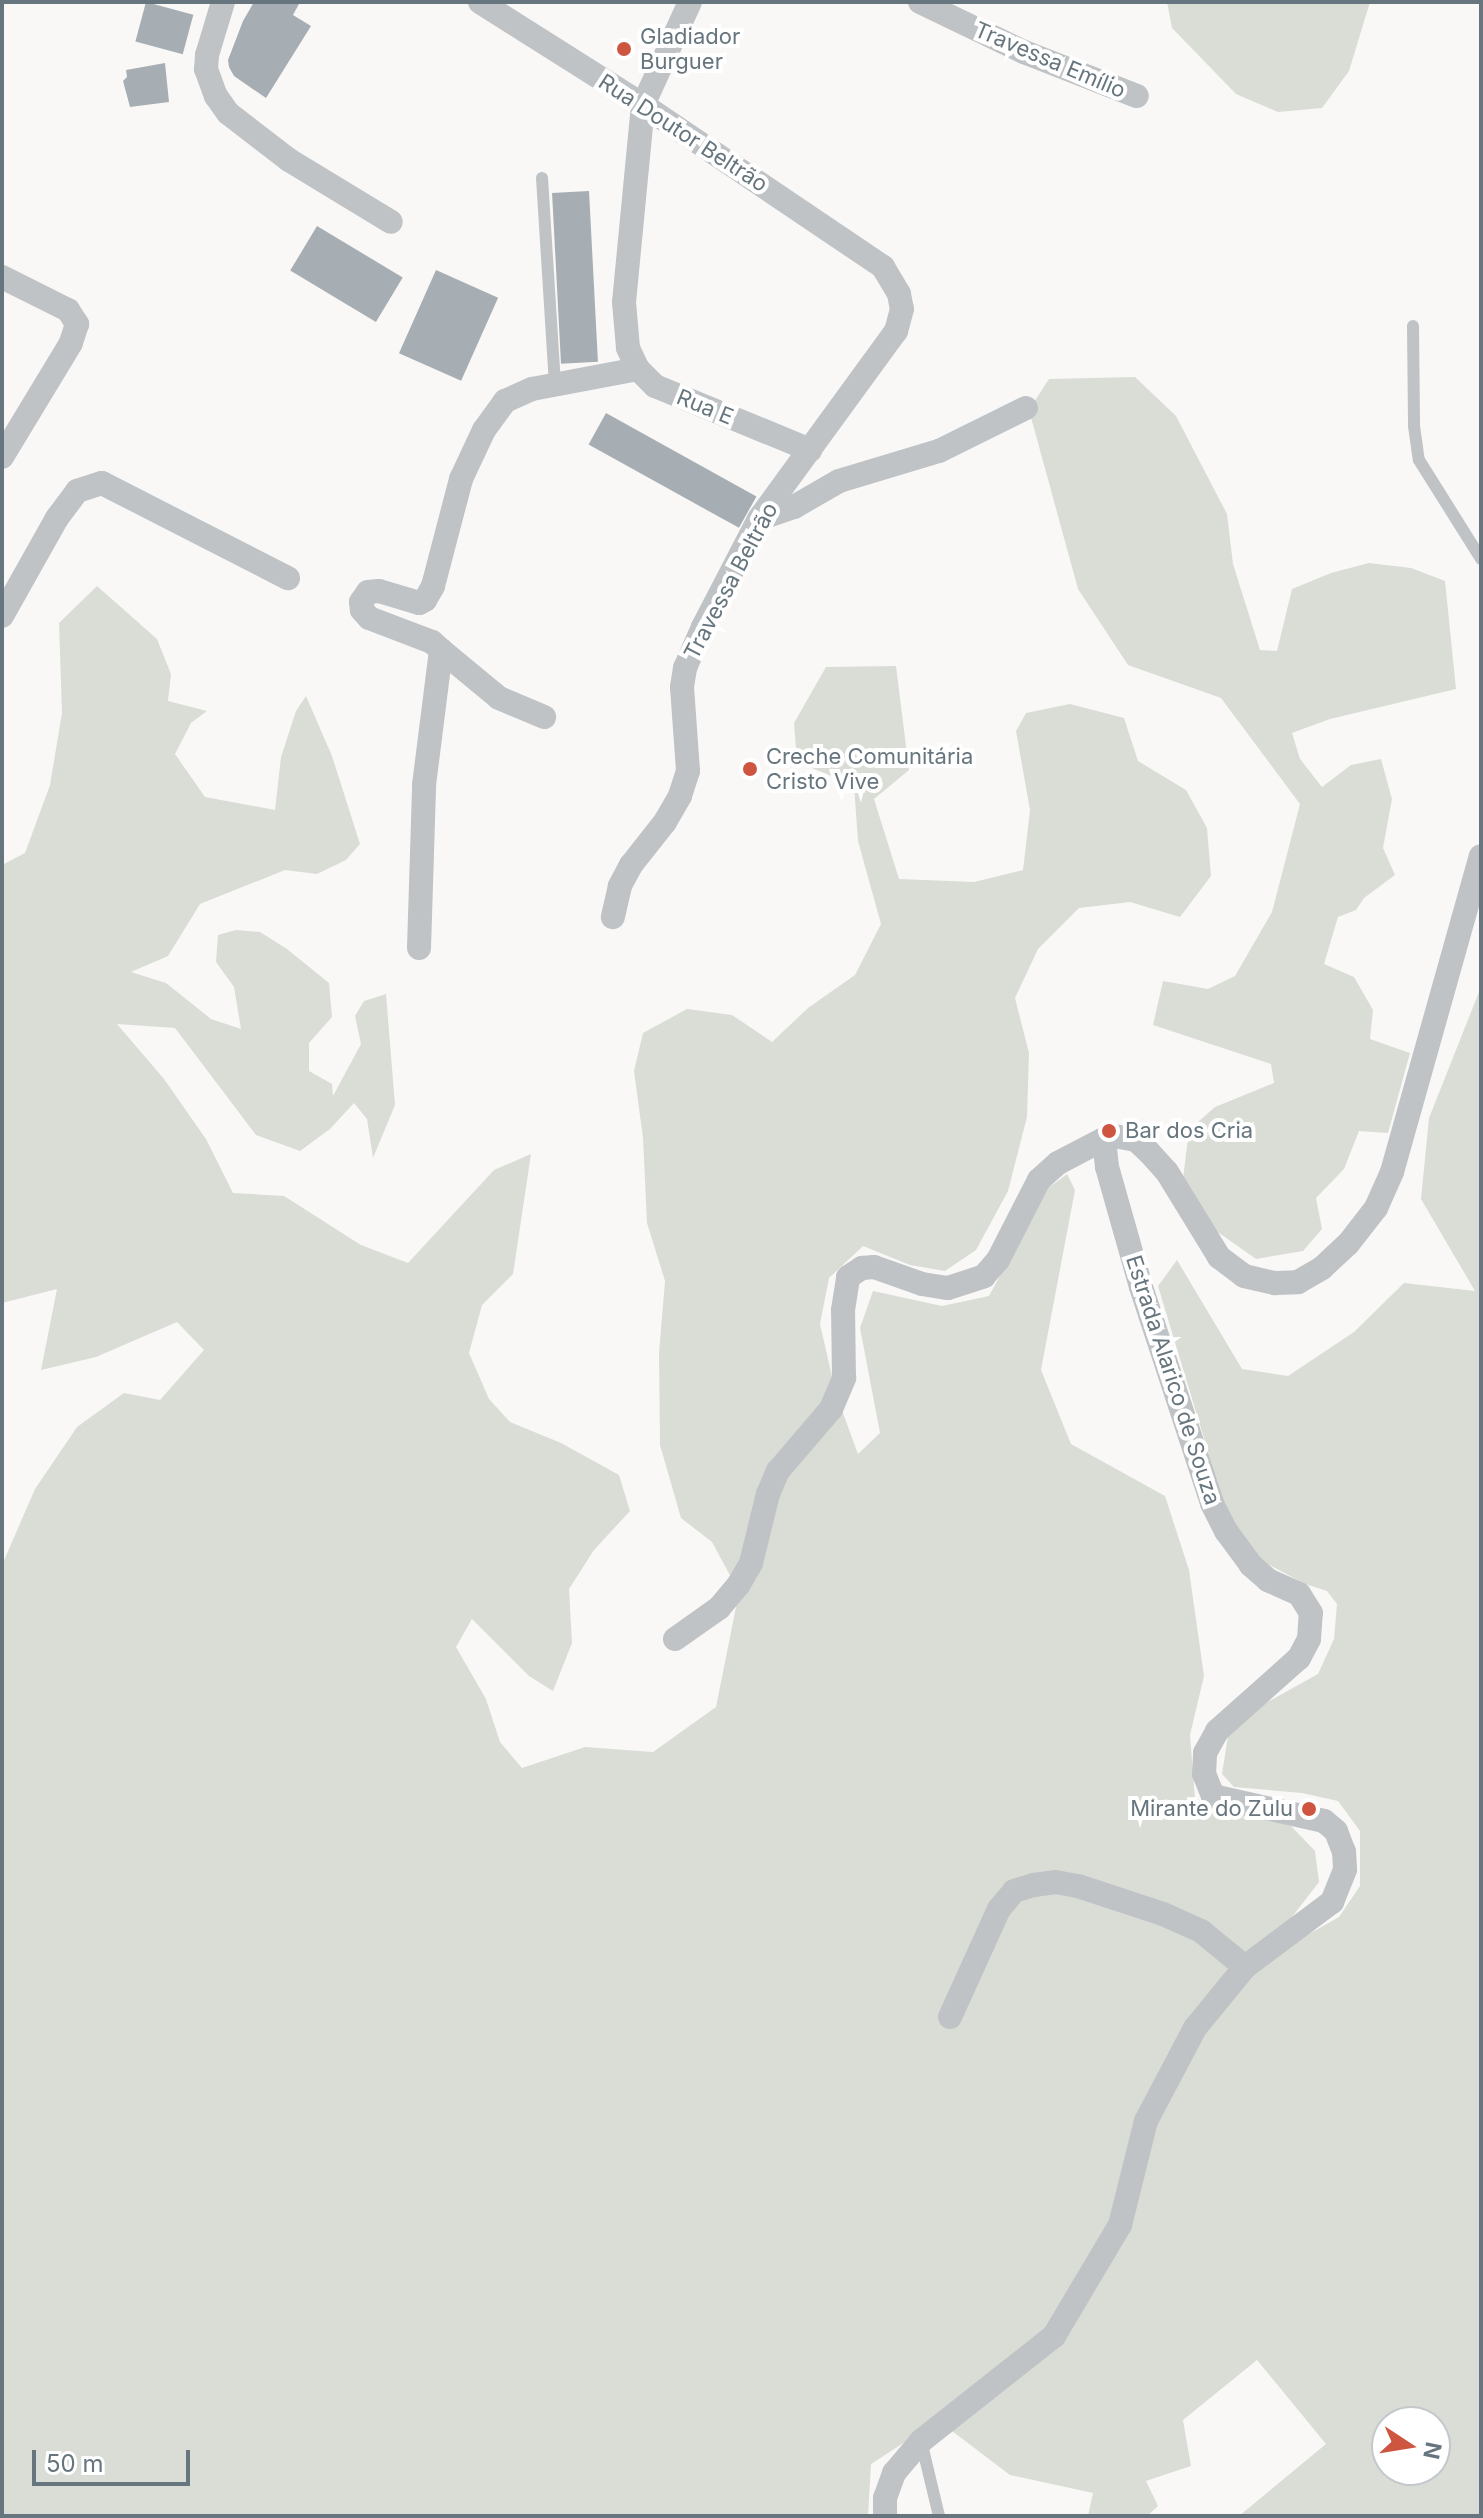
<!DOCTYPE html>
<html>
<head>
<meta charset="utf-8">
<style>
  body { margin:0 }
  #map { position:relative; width:1483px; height:2518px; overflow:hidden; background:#f9f8f7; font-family:Inter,sans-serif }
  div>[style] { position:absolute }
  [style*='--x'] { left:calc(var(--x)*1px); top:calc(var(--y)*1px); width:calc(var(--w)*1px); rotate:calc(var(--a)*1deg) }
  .green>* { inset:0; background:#d9ddd6 }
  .building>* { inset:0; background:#a6aeb3; transform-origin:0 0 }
  .service>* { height:12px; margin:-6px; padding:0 6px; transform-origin:6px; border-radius:6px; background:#bfc3c6 }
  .minor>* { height:24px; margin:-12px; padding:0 12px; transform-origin:12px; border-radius:12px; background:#bfc3c6 }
  .dots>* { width:22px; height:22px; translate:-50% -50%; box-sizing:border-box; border:4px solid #fff; border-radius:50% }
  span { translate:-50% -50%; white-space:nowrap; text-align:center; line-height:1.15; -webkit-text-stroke:8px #fff; paint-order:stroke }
  .poi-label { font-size:22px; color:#67767e }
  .left { translate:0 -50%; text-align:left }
  .right { translate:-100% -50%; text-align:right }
  .street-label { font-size:22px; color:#67767e }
  .frame { position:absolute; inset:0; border:4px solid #67767e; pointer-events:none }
  .north { position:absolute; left:1371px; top:2406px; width:80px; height:80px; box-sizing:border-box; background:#fff; border:2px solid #c2c8cb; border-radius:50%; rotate:102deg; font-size:22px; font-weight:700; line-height:32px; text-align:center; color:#67767e }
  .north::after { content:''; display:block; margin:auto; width:28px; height:36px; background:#ce5641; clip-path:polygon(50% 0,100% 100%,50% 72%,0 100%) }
  .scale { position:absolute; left:32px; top:2450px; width:158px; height:36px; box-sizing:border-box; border:4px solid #67767e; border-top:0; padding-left:10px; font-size:24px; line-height:28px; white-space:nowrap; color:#67767e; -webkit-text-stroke:6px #fff; paint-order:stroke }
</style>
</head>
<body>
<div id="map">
  <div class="green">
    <div style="clip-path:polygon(1167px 2px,1370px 2px,1349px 71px,1322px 108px,1278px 112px,1236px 94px,1172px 28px)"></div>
    <div style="clip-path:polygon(1135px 377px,1176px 416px,1227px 514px,1233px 564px,1260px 650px,1277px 651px,1292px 589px,1331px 573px,1369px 563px,1411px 568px,1445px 581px,1456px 689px,1330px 719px,1292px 733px,1300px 759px,1322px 787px,1351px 765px,1381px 759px,1392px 799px,1383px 848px,1395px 875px,1364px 898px,1356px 910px,1338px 917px,1324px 964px,1354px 977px,1373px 1010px,1370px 1039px,1410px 1053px,1388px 1133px,1359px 1131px,1344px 1169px,1316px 1198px,1322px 1229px,1303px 1251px,1256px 1259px,1212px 1228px,1183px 1179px,1189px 1130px,1215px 1107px,1274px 1083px,1271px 1064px,1153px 1025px,1163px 981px,1208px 989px,1235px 976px,1272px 912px,1300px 804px,1221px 698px,1128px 665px,1078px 589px,1029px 410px,1049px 379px)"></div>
    <div style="clip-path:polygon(97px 586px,157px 639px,171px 674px,168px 701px,207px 711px,191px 723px,175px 754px,205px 797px,275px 810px,281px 757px,296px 711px,306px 696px,332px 756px,360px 844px,346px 860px,317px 874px,285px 870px,200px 904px,168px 956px,131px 972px,166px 983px,211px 1019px,241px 1029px,234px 987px,216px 962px,218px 935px,236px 930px,260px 932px,287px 949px,329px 983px,332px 1017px,309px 1043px,309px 1071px,332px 1084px,333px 1096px,361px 1044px,355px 1016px,364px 1001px,386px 994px,395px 1105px,373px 1158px,367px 1119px,354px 1103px,330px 1129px,300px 1151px,256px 1135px,175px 1028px,117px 1024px,164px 1079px,206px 1139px,233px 1193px,284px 1196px,361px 1245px,408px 1263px,494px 1170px,531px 1154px,513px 1274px,482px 1305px,469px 1353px,489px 1399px,510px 1422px,561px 1443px,619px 1475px,630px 1511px,594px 1550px,569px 1589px,572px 1643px,553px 1691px,529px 1676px,472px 1619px,456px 1647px,486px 1699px,500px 1742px,522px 1768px,585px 1747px,653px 1752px,716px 1707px,739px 1592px,712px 1542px,681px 1518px,660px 1445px,659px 1353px,665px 1281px,647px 1223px,643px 1138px,634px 1071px,643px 1033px,687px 1009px,732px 1015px,772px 1042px,808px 1008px,855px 975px,881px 924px,858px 841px,854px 785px,797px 762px,794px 723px,826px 667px,896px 666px,909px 770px,874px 799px,899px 879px,974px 882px,1023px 870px,1030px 810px,1016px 731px,1026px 713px,1070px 704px,1124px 718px,1138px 761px,1186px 790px,1207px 828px,1211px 876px,1180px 917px,1130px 902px,1079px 908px,1038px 949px,1015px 998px,1029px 1053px,1027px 1117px,1008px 1191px,976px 1250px,945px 1271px,910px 1265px,863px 1246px,829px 1278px,820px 1324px,836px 1394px,858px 1454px,880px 1433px,860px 1328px,873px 1291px,942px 1306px,989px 1296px,1047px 1189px,1067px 1174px,1075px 1190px,1041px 1370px,1071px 1444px,1165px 1496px,1189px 1570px,1204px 1676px,1190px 1735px,1195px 1799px,1291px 1826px,1315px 1851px,1319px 1882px,1292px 1917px,1193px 2025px,1116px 2223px,1051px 2334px,923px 2435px,905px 2442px,871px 2464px,868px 2516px,2px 2516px,2px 1565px,35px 1489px,77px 1427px,124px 1393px,160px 1400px,204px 1350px,177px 1322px,96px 1357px,41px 1370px,57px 1289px,2px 1303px,2px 865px,25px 853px,50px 785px,62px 713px,59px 623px)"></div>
    <div style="clip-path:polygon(evenodd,1481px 987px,1481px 2516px,1239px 2516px,1326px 2444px,1257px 2360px,1183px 2420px,1191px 2466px,1146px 2481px,1158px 2506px,1147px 2516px,1088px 2516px,1093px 2493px,1010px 2475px,952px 2431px,1057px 2338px,1124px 2228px,1150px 2121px,1246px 1970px,1339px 1917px,1360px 1886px,1360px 1831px,1338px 1801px,1302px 1793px,1234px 1787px,1222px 1774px,1228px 1736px,1246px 1714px,1318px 1674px,1334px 1639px,1337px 1604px,1327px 1591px,1305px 1584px,1260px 1560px,1229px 1521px,1158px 1286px,1177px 1260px,1242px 1369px,1288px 1376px,1354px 1332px,1404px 1283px,1475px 1291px,1421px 1199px,1429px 1118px,1481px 987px,1387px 2422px,1435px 2422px,1435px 2470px,1387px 2470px,1387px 2422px)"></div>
  </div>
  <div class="building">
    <div style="left:146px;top:2px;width:49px;height:41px;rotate:15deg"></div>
    <div style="clip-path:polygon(254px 2px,300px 2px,293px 15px,311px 26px,266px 98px,234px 76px,229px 67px,228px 60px,243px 21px)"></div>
    <div style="clip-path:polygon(165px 63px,169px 102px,130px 107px,123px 81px,127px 77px,126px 70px)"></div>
    <div style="left:589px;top:191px;width:171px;height:37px;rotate:87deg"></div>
    <div style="left:317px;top:226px;width:100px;height:52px;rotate:31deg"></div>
    <div style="left:436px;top:270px;width:68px;height:91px;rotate:24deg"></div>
    <div style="left:606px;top:413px;width:172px;height:36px;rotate:29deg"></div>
  </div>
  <div class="service">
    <div style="--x:542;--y:178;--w:207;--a:86.4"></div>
    <div style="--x:1413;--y:326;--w:100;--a:89.4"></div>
    <div style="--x:1414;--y:426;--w:34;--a:82"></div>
    <div style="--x:1419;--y:460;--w:117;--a:57.9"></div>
    <div style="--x:921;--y:2441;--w:77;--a:76.5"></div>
  </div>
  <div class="minor">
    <div style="--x:223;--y:2;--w:55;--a:106.8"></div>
    <div style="--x:207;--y:55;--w:14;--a:94"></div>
    <div style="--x:206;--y:69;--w:29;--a:70"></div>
    <div style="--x:216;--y:96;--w:21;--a:55"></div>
    <div style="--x:228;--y:113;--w:77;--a:37.6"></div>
    <div style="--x:289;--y:160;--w:119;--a:31.3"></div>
    <div style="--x:480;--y:2;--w:193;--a:32.3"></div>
    <div style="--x:643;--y:105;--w:290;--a:34"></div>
    <div style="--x:883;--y:267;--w:31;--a:59"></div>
    <div style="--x:899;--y:294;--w:15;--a:79"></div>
    <div style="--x:902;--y:309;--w:23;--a:105"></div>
    <div style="--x:896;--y:331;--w:233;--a:126.1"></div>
    <div style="--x:759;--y:519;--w:122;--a:117.4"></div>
    <div style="--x:703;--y:627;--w:45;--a:113.7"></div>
    <div style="--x:685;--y:668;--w:19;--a:99"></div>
    <div style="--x:682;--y:687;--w:84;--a:85.9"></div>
    <div style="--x:688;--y:771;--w:26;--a:108"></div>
    <div style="--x:680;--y:796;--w:30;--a:120"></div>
    <div style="--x:665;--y:822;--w:55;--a:128.3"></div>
    <div style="--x:631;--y:865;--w:24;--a:118"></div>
    <div style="--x:620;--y:886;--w:32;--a:103"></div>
    <div style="--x:690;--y:2;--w:113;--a:114.5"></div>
    <div style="--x:643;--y:105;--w:198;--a:95.5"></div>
    <div style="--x:624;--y:302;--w:46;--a:85"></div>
    <div style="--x:628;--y:348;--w:23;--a:65"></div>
    <div style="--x:638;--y:369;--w:24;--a:45"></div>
    <div style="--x:655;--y:386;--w:168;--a:22.4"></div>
    <div style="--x:920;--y:2;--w:115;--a:25.7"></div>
    <div style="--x:1024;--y:52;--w:121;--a:21.3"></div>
    <div style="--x:2;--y:277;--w:74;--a:26.6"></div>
    <div style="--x:68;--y:310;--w:17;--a:57"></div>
    <div style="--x:77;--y:324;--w:20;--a:108"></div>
    <div style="--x:71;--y:343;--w:133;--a:121.2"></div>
    <div style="--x:759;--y:519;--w:37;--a:-19"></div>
    <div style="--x:794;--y:507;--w:52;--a:-30"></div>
    <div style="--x:839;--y:481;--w:104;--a:-16.7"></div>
    <div style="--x:939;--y:451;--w:97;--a:-26.3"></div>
    <div style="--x:2;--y:616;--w:112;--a:-60.7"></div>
    <div style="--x:57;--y:518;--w:34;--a:-53"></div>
    <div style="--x:77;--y:491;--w:26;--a:-18"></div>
    <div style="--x:102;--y:483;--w:209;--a:27.1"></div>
    <div style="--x:441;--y:650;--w:75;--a:39.6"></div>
    <div style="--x:499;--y:698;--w:49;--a:22.9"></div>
    <div style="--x:419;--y:948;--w:163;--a:-88.2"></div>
    <div style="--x:424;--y:785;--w:136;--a:-82.8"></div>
    <div style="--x:441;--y:650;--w:12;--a:-138"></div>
    <div style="--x:432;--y:642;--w:67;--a:-159.1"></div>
    <div style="--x:369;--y:618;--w:11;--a:-131"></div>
    <div style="--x:362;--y:610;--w:8;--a:-97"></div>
    <div style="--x:361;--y:602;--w:12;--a:-55"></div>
    <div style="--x:368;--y:592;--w:11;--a:-5"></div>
    <div style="--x:379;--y:591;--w:42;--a:16.7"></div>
    <div style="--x:419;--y:603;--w:7;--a:-27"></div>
    <div style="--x:425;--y:600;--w:16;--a:-60"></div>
    <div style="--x:433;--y:586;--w:111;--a:-75.3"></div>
    <div style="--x:461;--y:479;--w:54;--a:-64.9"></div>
    <div style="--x:484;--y:430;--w:36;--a:-54"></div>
    <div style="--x:505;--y:401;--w:30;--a:-24"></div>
    <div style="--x:532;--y:389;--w:108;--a:-10.7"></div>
    <div style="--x:675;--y:1639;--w:54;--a:-35.2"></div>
    <div style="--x:719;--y:1608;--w:31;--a:-50"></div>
    <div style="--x:739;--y:1584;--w:24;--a:-60"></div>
    <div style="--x:751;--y:1563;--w:71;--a:-76.2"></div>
    <div style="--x:768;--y:1494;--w:25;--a:-67"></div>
    <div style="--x:778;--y:1471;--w:82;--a:-49.5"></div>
    <div style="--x:831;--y:1409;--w:34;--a:-67"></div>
    <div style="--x:844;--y:1378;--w:68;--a:-90.8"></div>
    <div style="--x:843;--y:1310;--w:33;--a:-81"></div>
    <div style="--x:848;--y:1277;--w:17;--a:-33"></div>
    <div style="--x:862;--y:1268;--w:12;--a:-5"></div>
    <div style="--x:874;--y:1267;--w:51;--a:19.5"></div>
    <div style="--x:922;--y:1284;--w:26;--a:9"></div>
    <div style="--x:948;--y:1288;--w:38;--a:-18"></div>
    <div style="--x:984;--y:1276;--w:21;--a:-49"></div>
    <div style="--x:998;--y:1260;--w:90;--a:-62.9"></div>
    <div style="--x:1039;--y:1180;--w:25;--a:-42"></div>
    <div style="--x:1058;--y:1163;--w:52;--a:-27.6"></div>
    <div style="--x:950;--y:2017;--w:119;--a:-65.6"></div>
    <div style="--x:999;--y:1909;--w:23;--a:-50"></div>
    <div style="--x:1014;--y:1891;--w:21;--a:-17"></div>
    <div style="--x:1034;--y:1885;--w:21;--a:-8"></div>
    <div style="--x:1055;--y:1882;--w:23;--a:10"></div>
    <div style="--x:1078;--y:1886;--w:89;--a:18.2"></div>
    <div style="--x:1163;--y:1914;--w:42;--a:24.1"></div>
    <div style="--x:1201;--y:1931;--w:57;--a:39.3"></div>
    <div style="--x:885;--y:2516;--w:18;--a:-90"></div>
    <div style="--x:885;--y:2498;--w:27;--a:-70"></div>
    <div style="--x:894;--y:2473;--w:42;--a:-49.8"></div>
    <div style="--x:921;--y:2441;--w:169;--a:-38.3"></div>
    <div style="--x:1054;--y:2336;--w:129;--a:-59.3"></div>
    <div style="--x:1120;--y:2225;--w:107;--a:-76"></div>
    <div style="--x:1146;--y:2121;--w:105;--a:-62.2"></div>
    <div style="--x:1195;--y:2028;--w:79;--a:-50.7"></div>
    <div style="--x:1245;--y:1967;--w:109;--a:-36.8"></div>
    <div style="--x:1332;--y:1902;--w:35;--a:-68"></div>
    <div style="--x:1345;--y:1869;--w:17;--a:-93"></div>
    <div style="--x:1344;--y:1852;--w:22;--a:-111"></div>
    <div style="--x:1336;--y:1831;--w:16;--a:-140"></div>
    <div style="--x:1324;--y:1821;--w:114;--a:-167.3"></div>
    <div style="--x:1213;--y:1796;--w:24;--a:-112"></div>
    <div style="--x:1204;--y:1774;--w:21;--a:-87"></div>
    <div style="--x:1205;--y:1753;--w:25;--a:-61"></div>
    <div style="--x:1217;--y:1731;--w:110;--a:-41.7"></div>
    <div style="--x:1299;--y:1658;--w:21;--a:-62"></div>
    <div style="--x:1309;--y:1639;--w:26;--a:-86"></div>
    <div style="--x:1311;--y:1613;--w:22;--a:-122"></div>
    <div style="--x:1299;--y:1594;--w:34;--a:-156"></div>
    <div style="--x:1268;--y:1580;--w:23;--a:-139"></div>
    <div style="--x:1251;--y:1565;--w:42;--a:-126.3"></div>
    <div style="--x:1226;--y:1531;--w:31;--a:-117"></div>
    <div style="--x:1212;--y:1503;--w:227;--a:-108.2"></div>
    <div style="--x:1141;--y:1287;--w:125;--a:-105.8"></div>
    <div style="--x:1107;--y:1167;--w:28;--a:-96"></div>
    <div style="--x:1104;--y:1139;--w:10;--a:-17"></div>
    <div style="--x:1114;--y:1136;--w:22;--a:10"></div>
    <div style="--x:1136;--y:1140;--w:16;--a:43"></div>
    <div style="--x:1148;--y:1151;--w:28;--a:48"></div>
    <div style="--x:1167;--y:1172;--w:100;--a:58.5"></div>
    <div style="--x:1219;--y:1257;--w:31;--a:37"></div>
    <div style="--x:1244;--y:1276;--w:32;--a:13"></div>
    <div style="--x:1275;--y:1283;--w:23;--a:-2"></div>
    <div style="--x:1298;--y:1282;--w:28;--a:-30"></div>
    <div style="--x:1322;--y:1268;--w:35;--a:-43"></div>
    <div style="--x:1348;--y:1244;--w:46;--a:-52.1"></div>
    <div style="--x:1376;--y:1208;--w:39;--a:-66"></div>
    <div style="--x:1392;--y:1172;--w:328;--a:-74.3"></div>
  </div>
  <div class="dots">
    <div style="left:624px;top:49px;background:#ce5641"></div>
    <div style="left:750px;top:769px;background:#ce5641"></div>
    <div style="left:1109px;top:1131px;background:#ce5641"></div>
    <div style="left:1309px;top:1809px;background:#ce5641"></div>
  </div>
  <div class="poi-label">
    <span class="left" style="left:640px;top:49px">Gladiador<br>Burguer</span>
    <span class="left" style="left:766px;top:769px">Creche Comunitária<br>Cristo Vive</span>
    <span class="left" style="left:1125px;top:1131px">Bar dos Cria</span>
    <span class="right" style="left:1293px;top:1809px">Mirante do Zulu</span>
  </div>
  <div class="street-label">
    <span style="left:1050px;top:60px;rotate:23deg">Travessa Emílio</span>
    <span style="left:683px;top:133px;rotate:33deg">Rua Doutor Beltrão</span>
    <span style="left:705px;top:407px;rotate:22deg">Rua E</span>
    <span style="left:731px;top:581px;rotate:-62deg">Travessa Beltrão</span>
    <span style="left:1173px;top:1380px;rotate:72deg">Estrada Alarico de Souza</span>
  </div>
  <div class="frame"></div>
  <div class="north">N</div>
  <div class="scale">50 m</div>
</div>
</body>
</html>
